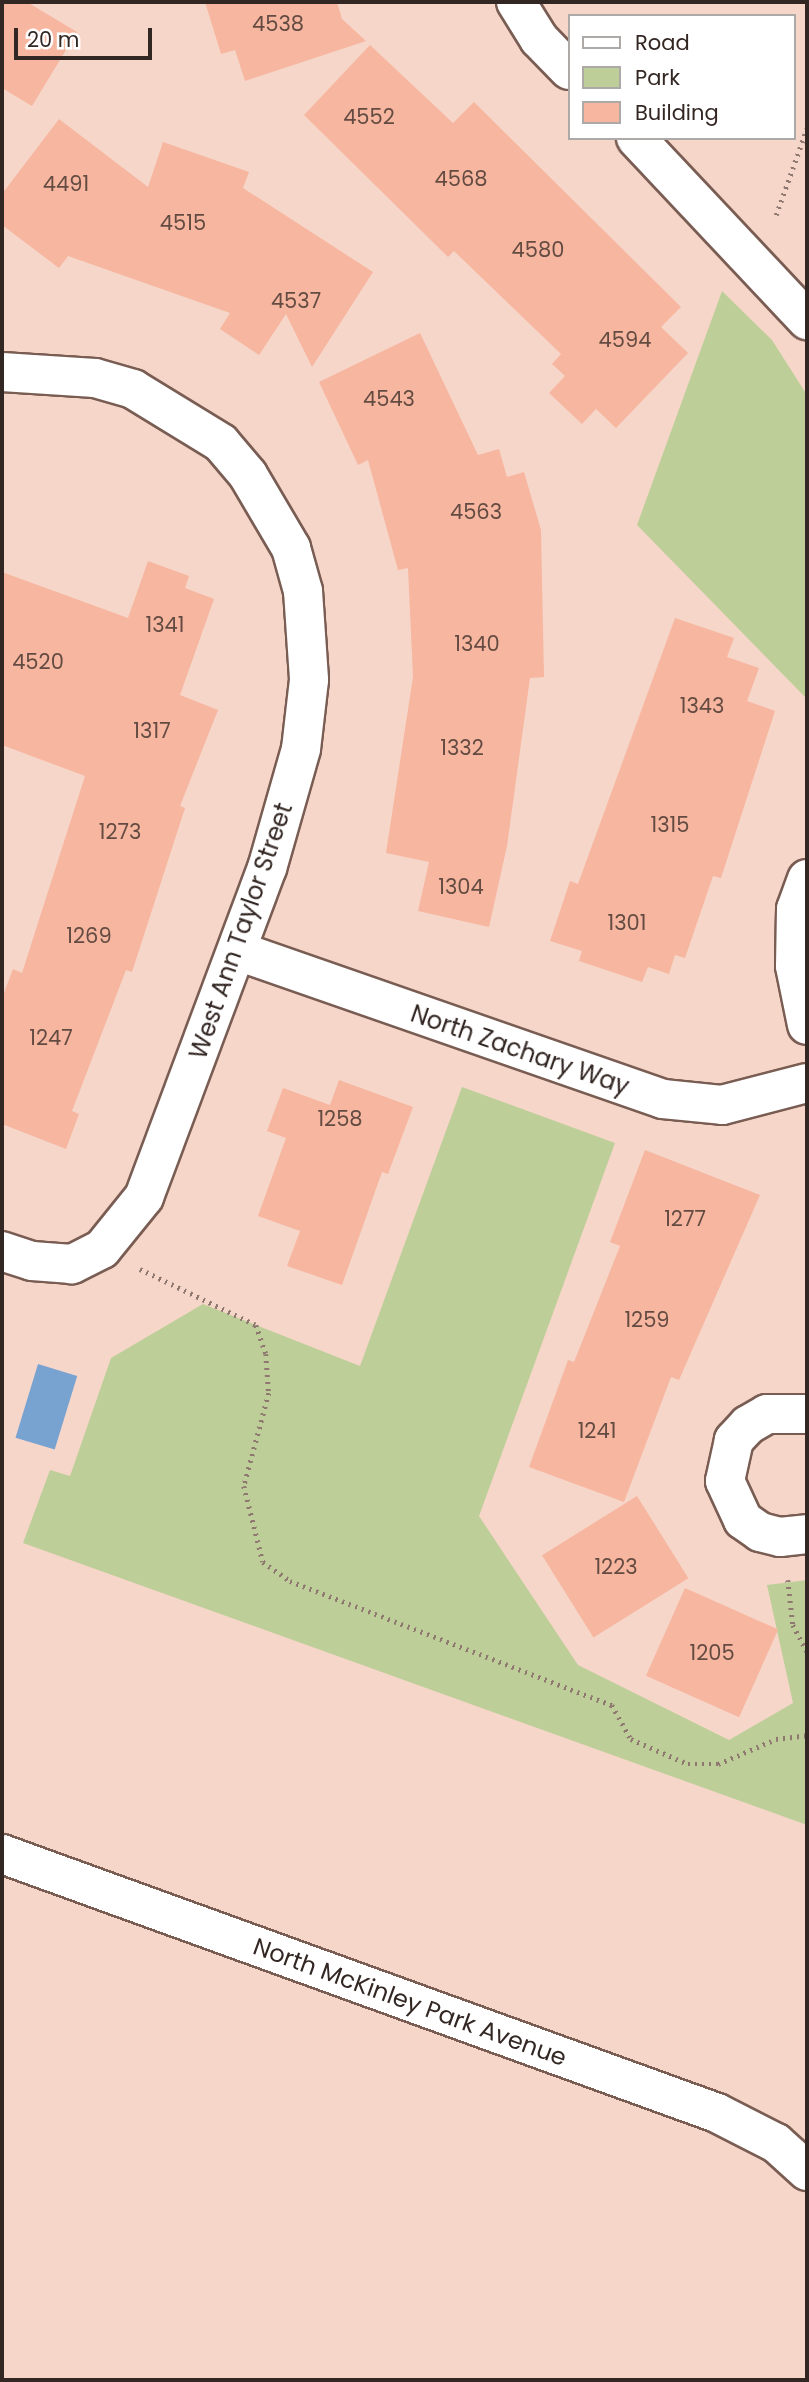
<!DOCTYPE html>
<html>
<head>
<meta charset="utf-8">
<style>
  body { margin:0 }
  #map { position:relative; width:809px; height:2382px; overflow:hidden; background:#f7d6ca; font-family:Poppins,sans-serif }
  div>[style] { position:absolute }
  [style*='--x'] { left:calc(var(--x)*1px); top:calc(var(--y)*1px); width:calc(var(--w)*1px); rotate:calc(var(--a)*1deg) }
  .green>* { inset:0; background:#bece98 }
  .water>* { inset:0; background:#78a3d1; transform-origin:0 0 }
  .building>* { inset:0; background:#f6b69f; transform-origin:0 0 }
  .path>* { height:4.5px; margin-top:-2.25px; transform-origin:0; background:repeating-linear-gradient(90deg,#8e7870 0 2px,transparent 0 7px) }
  .roads { filter:drop-shadow(2px 0 #795d53) drop-shadow(-2px 0 #795d53) drop-shadow(0 2px #795d53) drop-shadow(0 -2px #795d53) }
  .street>* { height:38px; margin:-19px; padding:0 19px; transform-origin:19px; border-radius:19px; background:#fff }
  span { translate:-50% -50%; white-space:nowrap; text-align:center; line-height:1.15; -webkit-text-stroke:5px #fff; paint-order:stroke }
  .number-label { font-size:21px; color:#644b42 }
  .number-label span { -webkit-text-stroke-width:0 }
  .street-label { font-size:24px; color:#332723 }
  .frame { position:absolute; inset:0; border:4px solid #332723; pointer-events:none }
  .legend { position:absolute; left:568px; top:14px; width:228px; height:126px; box-sizing:border-box; background:#fff; border:2px solid #ada9a7; margin:0; padding:9px 12px; list-style:none; font-size:21px; color:#332723 }
  .legend li { display:flex; align-items:center; gap:14px; height:35px }
  .legend b { width:35px; border:2px solid #ada9a7 }
  .scale { position:absolute; left:14px; top:28px; width:138px; height:32px; box-sizing:border-box; border:4px solid #332723; border-top:0; padding-left:9px; font-size:21px; line-height:24px; white-space:nowrap; color:#332723; -webkit-text-stroke:5px #fff; paint-order:stroke }
</style>
</head>
<body>
<div id="map">
  <div class="green">
    <div style="clip-path:polygon(722px 291px,772px 340px,807px 395px,807px 699px,637px 525px)"></div>
    <div style="clip-path:polygon(462px 1087px,615px 1143px,479px 1516px,578px 1665px,729px 1740px,793px 1703px,767px 1585px,807px 1580px,807px 1825px,23px 1543px,50px 1470px,70px 1476px,111px 1358px,203px 1304px,360px 1366px)"></div>
  </div>
  <div class="water">
    <div style="left:38px;top:1364px;width:41px;height:77px;rotate:17deg"></div>
  </div>
  <div class="building">
    <div style="clip-path:polygon(2px 2px,27px 2px,77px 32px,32px 106px,2px 88px)"></div>
    <div style="clip-path:polygon(205px 2px,337px 2px,342px 19px,366px 41px,245px 81px,235px 50px,221px 54px)"></div>
    <div style="clip-path:polygon(370px 45px,453px 123px,474px 102px,681px 307px,661px 327px,688px 353px,616px 428px,596px 409px,582px 424px,549px 393px,565px 376px,552px 364px,561px 354px,454px 251px,448px 257px,304px 115px)"></div>
    <div style="clip-path:polygon(59px 119px,148px 187px,163px 142px,249px 172px,243px 188px,373px 272px,312px 367px,286px 314px,259px 355px,220px 329px,230px 313px,68px 256px,59px 268px,2px 225px,2px 194px)"></div>
    <div style="clip-path:polygon(420px 333px,478px 455px,499px 449px,507px 477px,524px 472px,541px 530px,544px 677px,530px 678px,507px 846px,489px 927px,418px 911px,429px 862px,386px 853px,413px 677px,408px 568px,398px 570px,368px 460px,358px 465px,319px 382px)"></div>
    <div style="clip-path:polygon(148px 561px,189px 576px,185px 588px,214px 599px,180px 695px,218px 710px,180px 806px,185px 808px,132px 972px,126px 970px,72px 1111px,79px 1114px,66px 1149px,2px 1124px,2px 998px,13px 969px,22px 973px,85px 776px,2px 745px,2px 572px,128px 618px)"></div>
    <div style="clip-path:polygon(675px 618px,734px 638px,727px 657px,759px 668px,747px 701px,775px 711px,721px 878px,713px 876px,685px 958px,675px 955px,669px 974px,648px 967px,642px 982px,579px 961px,582px 951px,550px 941px,570px 881px,578px 884px)"></div>
    <div style="clip-path:polygon(339px 1080px,413px 1107px,388px 1174px,382px 1172px,342px 1285px,287px 1266px,300px 1231px,258px 1216px,286px 1138px,267px 1131px,283px 1088px,330px 1105px)"></div>
    <div style="clip-path:polygon(645px 1150px,760px 1195px,679px 1380px,671px 1377px,624px 1502px,529px 1467px,568px 1360px,574px 1362px,620px 1246px,610px 1242px)"></div>
    <div style="left:637px;top:1496px;width:97px;height:112px;rotate:58deg"></div>
    <div style="left:685px;top:1588px;width:102px;height:96px;rotate:24deg"></div>
  </div>
  <div class="path">
    <div style="--x:104;--y:2;--w:32;--a:0"></div>
    <div style="--x:776;--y:215;--w:92;--a:-70.4"></div>
    <div style="--x:140;--y:1269;--w:129;--a:25.8"></div>
    <div style="--x:256;--y:1325;--w:31;--a:71"></div>
    <div style="--x:266;--y:1354;--w:39;--a:86"></div>
    <div style="--x:269;--y:1393;--w:96;--a:105"></div>
    <div style="--x:244;--y:1486;--w:78;--a:76"></div>
    <div style="--x:263;--y:1562;--w:33;--a:35"></div>
    <div style="--x:290;--y:1581;--w:345;--a:21.1"></div>
    <div style="--x:612;--y:1705;--w:39;--a:61"></div>
    <div style="--x:631;--y:1739;--w:62;--a:23.7"></div>
    <div style="--x:688;--y:1764;--w:30;--a:0"></div>
    <div style="--x:718;--y:1764;--w:63;--a:-23.3"></div>
    <div style="--x:776;--y:1739;--w:31;--a:-7"></div>
    <div style="--x:788;--y:1580;--w:45;--a:83.7"></div>
    <div style="--x:793;--y:1625;--w:30;--a:62"></div>
  </div>
  <div class="roads">
    <div class="street">
      <div style="--x:516;--y:2;--w:44;--a:58.1"></div>
      <div style="--x:539;--y:39;--w:43;--a:45.9"></div>
      <div style="--x:636;--y:138;--w:250;--a:46.8"></div>
      <div style="--x:2;--y:372;--w:93;--a:3.7"></div>
      <div style="--x:95;--y:378;--w:40;--a:16"></div>
      <div style="--x:133;--y:389;--w:103;--a:31.5"></div>
      <div style="--x:221;--y:443;--w:42;--a:49.8"></div>
      <div style="--x:248;--y:475;--w:85;--a:59.5"></div>
      <div style="--x:291;--y:548;--w:45;--a:74.4"></div>
      <div style="--x:303;--y:591;--w:89;--a:86.1"></div>
      <div style="--x:309;--y:680;--w:69;--a:96.6"></div>
      <div style="--x:301;--y:749;--w:124;--a:105.9"></div>
      <div style="--x:267;--y:868;--w:351;--a:110.5"></div>
      <div style="--x:144;--y:1197;--w:67;--a:128.9"></div>
      <div style="--x:102;--y:1249;--w:34;--a:153"></div>
      <div style="--x:72;--y:1264;--w:40;--a:-175.7"></div>
      <div style="--x:32;--y:1261;--w:32;--a:-162"></div>
      <div style="--x:807;--y:879;--w:32;--a:110"></div>
      <div style="--x:796;--y:909;--w:57;--a:91"></div>
      <div style="--x:795;--y:966;--w:60;--a:78.5"></div>
      <div style="--x:238;--y:951;--w:450;--a:19.2"></div>
      <div style="--x:663;--y:1099;--w:59;--a:5.8"></div>
      <div style="--x:722;--y:1105;--w:88;--a:-14.5"></div>
      <div style="--x:807;--y:1414;--w:40;--a:180"></div>
      <div style="--x:767;--y:1414;--w:22;--a:150"></div>
      <div style="--x:748;--y:1425;--w:21;--a:133"></div>
      <div style="--x:734;--y:1440;--w:42;--a:102.4"></div>
      <div style="--x:725;--y:1481;--w:43;--a:65.2"></div>
      <div style="--x:743;--y:1520;--w:21;--a:35"></div>
      <div style="--x:760;--y:1532;--w:21;--a:14"></div>
      <div style="--x:780;--y:1537;--w:27;--a:-6"></div>
      <div style="--x:2;--y:1854;--w:760;--a:19.91"></div>
      <div style="--x:717;--y:2113;--w:66;--a:27"></div>
      <div style="--x:776;--y:2143;--w:42;--a:42.1"></div>
    </div>
  </div>
  <div class="number-label">
    <span style="left:278px;top:24px">4538</span>
    <span style="left:369px;top:117px">4552</span>
    <span style="left:461px;top:179px">4568</span>
    <span style="left:66px;top:184px">4491</span>
    <span style="left:183px;top:223px">4515</span>
    <span style="left:538px;top:250px">4580</span>
    <span style="left:296px;top:301px">4537</span>
    <span style="left:625px;top:340px">4594</span>
    <span style="left:389px;top:399px">4543</span>
    <span style="left:476px;top:512px">4563</span>
    <span style="left:165px;top:625px">1341</span>
    <span style="left:477px;top:644px">1340</span>
    <span style="left:38px;top:662px">4520</span>
    <span style="left:702px;top:706px">1343</span>
    <span style="left:152px;top:731px">1317</span>
    <span style="left:462px;top:748px">1332</span>
    <span style="left:670px;top:825px">1315</span>
    <span style="left:120px;top:832px">1273</span>
    <span style="left:461px;top:887px">1304</span>
    <span style="left:627px;top:923px">1301</span>
    <span style="left:89px;top:936px">1269</span>
    <span style="left:51px;top:1038px">1247</span>
    <span style="left:340px;top:1119px">1258</span>
    <span style="left:685px;top:1219px">1277</span>
    <span style="left:647px;top:1320px">1259</span>
    <span style="left:597px;top:1431px">1241</span>
    <span style="left:616px;top:1567px">1223</span>
    <span style="left:712px;top:1653px">1205</span>
  </div>
  <div class="street-label">
    <span style="left:241px;top:931px;rotate:-71deg">West Ann Taylor Street</span>
    <span style="left:520px;top:1050px;rotate:19deg">North Zachary Way</span>
    <span style="left:410px;top:2002px;rotate:20deg">North McKinley Park Avenue</span>
  </div>
  <div class="frame"></div>
  <ul class="legend">
  <li><b style="height:9px;background:#fff"></b>Road</li>
  <li><b style="height:19px;background:#bece98"></b>Park</li>
  <li><b style="height:19px;background:#f6b69f"></b>Building</li>
  </ul>
  <div class="scale">20 m</div>
</div>
</body>
</html>
